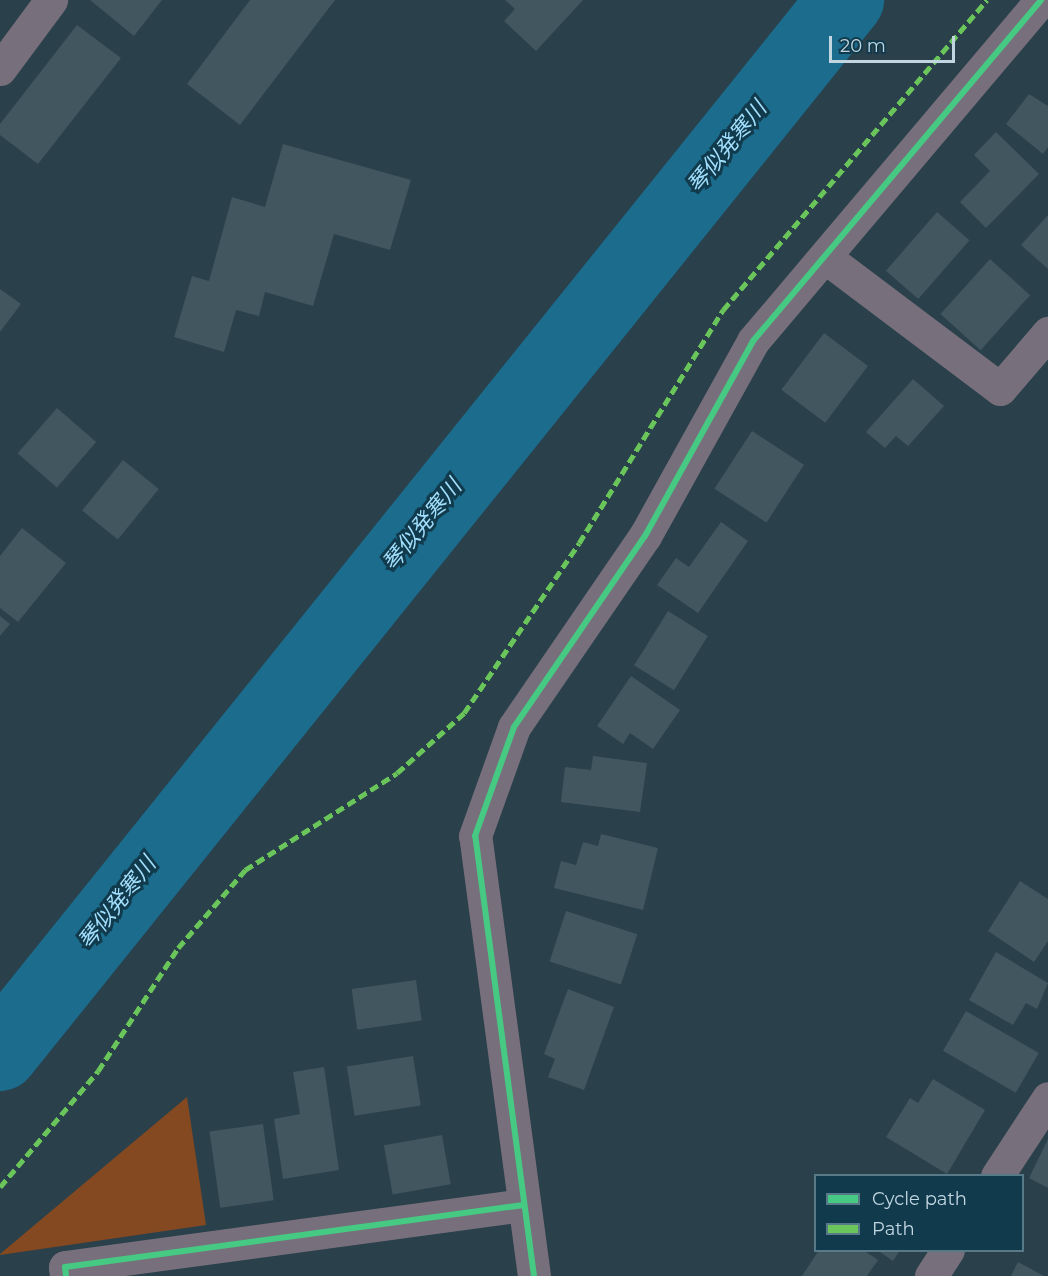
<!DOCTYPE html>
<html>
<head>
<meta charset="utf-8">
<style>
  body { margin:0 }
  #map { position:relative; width:1048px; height:1276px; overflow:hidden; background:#2a404b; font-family:Montserrat,"Noto Sans JP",sans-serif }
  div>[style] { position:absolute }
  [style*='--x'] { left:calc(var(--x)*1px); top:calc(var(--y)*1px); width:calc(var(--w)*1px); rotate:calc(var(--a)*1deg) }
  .green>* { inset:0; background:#844921 }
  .river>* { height:76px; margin:-38px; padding:0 38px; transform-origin:38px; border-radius:38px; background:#1b6c8d }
  .building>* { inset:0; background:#41565e; transform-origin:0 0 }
  .street>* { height:33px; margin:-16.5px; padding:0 16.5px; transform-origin:16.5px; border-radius:16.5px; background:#77707c }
  .quiet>* { height:4.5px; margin-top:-2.25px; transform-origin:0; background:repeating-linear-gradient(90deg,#6ac65a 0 9px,transparent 0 13.5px) }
  .cycleway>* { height:6px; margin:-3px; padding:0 3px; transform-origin:3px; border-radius:3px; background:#46c982 }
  span { translate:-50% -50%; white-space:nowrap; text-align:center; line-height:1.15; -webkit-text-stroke:6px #113b4d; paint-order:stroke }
  .water-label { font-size:22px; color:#a2dffd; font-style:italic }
  .legend { position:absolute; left:814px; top:1174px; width:210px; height:78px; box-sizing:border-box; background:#113b4d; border:2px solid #577988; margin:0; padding:8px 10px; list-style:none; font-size:18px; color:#c1d6e1 }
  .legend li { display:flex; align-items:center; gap:12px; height:30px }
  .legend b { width:30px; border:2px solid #577988 }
  .scale { position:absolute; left:829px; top:36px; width:126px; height:27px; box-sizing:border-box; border:3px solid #c1d6e1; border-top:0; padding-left:8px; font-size:18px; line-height:21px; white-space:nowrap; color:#c1d6e1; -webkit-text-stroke:4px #113b4d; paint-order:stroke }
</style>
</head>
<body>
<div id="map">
  <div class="green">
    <div style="clip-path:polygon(187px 1097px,206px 1225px,0 1255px,0 1254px)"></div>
  </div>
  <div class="river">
    <div style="--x:0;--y:1053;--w:1351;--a:-51.22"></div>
  </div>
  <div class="building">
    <div style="clip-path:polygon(90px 0,162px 0,134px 36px)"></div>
    <div style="clip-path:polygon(250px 0,335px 0,240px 125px,187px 84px)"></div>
    <div style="clip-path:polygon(505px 0,583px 0,536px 51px,504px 21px,515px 9px)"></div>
    <div style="clip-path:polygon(77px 25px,121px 58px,38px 164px,0 135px,0 124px)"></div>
    <div style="clip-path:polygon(1029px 94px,1048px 106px,1048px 147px,1043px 154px,1006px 124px)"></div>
    <div style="clip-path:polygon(996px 132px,1039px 174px,986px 228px,960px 202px,990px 171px,974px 155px)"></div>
    <div style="clip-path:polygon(283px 144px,411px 180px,390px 250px,334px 234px,313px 306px,265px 292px,259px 316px,236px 310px,224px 352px,174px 337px,192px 276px,209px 281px,232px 197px,265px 207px)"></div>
    <div style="left:937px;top:212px;width:43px;height:78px;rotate:41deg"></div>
    <div style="clip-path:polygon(1048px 215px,1048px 269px,1021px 245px)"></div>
    <div style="left:990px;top:259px;width:54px;height:74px;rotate:42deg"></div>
    <div style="clip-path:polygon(0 289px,21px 304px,0 332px)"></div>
    <div style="left:824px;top:333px;width:55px;height:71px;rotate:37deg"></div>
    <div style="clip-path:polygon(913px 379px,944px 406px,908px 446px,896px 436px,885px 448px,866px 432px)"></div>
    <div style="left:57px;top:408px;width:52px;height:60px;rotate:41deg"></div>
    <div style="left:752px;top:431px;width:62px;height:69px;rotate:33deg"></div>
    <div style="left:123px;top:460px;width:46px;height:65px;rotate:39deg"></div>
    <div style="clip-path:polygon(721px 522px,748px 541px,698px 613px,657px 585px,676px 558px,689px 567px)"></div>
    <div style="clip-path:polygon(22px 528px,66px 563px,18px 622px,0 608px,0 556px)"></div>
    <div style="left:668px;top:611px;width:47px;height:64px;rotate:32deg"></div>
    <div style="clip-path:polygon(0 616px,10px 624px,0 636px)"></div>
    <div style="clip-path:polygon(631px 676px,680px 710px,653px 749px,630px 733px,623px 744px,597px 726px)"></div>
    <div style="clip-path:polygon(593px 756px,647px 763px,640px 812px,561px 802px,565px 767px,591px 770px)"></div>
    <div style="clip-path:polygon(601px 834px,658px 848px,643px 910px,554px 888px,561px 861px,576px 865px,583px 842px,598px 846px)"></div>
    <div style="clip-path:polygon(1020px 881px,1048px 899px,1048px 941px,1034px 962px,988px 931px)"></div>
    <div style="left:566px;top:911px;width:75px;height:53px;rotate:18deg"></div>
    <div style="clip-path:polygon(996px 952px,1048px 983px,1037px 1009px,1026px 1003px,1013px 1025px,969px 1000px)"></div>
    <div style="left:416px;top:980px;width:41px;height:65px;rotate:82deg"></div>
    <div style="clip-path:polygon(568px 989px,614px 1007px,584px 1090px,548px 1077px,555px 1059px,544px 1054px)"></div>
    <div style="left:966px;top:1011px;width:84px;height:46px;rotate:30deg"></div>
    <div style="left:413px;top:1056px;width:50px;height:67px;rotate:81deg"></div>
    <div style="clip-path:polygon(324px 1067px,339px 1170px,283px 1179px,274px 1119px,300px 1114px,293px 1072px)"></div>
    <div style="clip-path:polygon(933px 1079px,985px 1110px,947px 1174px,886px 1137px,910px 1098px,918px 1103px)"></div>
    <div style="left:263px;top:1124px;width:77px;height:54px;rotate:82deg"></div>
    <div style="left:442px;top:1135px;width:50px;height:59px;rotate:80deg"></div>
    <div style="clip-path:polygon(1048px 1139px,1048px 1188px,1029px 1178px)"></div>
    <div style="clip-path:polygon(819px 1250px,863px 1250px,878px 1260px,867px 1276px,802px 1276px)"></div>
    <div style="clip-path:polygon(877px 1250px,900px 1250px,893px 1261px)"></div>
    <div style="clip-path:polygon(1018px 1262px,1044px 1276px,1011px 1276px)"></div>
  </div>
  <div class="street">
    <div style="--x:0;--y:69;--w:86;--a:-53.5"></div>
    <div style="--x:825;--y:257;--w:219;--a:37"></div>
    <div style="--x:1000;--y:389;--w:74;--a:-49.4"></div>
    <div style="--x:997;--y:1176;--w:93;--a:-56.8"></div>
    <div style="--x:66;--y:1276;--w:9;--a:-96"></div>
    <div style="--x:65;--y:1267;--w:463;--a:-7.7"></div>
    <div style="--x:534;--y:1276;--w:444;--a:-97.6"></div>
    <div style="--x:475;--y:836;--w:116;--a:-70.3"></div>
    <div style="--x:514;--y:727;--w:232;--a:-55.6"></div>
    <div style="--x:645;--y:536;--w:223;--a:-61"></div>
    <div style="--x:753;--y:341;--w:446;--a:-49.8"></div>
    <div style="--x:931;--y:1276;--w:31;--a:-57"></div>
  </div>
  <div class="quiet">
    <div style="--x:0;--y:1187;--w:152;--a:-49.8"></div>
    <div style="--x:98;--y:1071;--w:147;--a:-57"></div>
    <div style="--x:178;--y:948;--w:103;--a:-49.3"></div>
    <div style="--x:245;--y:870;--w:180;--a:-32.5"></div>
    <div style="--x:397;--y:773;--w:90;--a:-41.8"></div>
    <div style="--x:464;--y:713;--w:205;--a:-55.9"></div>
    <div style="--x:579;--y:543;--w:274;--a:-58.3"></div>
    <div style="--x:723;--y:310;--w:407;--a:-49.6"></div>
  </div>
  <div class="cycleway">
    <div style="--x:66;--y:1276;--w:9;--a:-96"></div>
    <div style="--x:65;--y:1267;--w:463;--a:-7.7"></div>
    <div style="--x:534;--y:1276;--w:444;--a:-97.6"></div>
    <div style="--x:475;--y:836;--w:116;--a:-70.3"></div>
    <div style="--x:514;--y:727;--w:232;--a:-55.6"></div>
    <div style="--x:645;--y:536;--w:223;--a:-61"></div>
    <div style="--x:753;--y:341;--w:446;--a:-49.8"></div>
  </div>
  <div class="water-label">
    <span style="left:727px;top:147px;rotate:-51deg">琴似発寒川</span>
    <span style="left:422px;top:525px;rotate:-51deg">琴似発寒川</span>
    <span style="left:117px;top:903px;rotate:-52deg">琴似発寒川</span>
  </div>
  <ul class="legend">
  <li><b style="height:8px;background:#46c982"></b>Cycle path</li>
  <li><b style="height:8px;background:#6ac65a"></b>Path</li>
  </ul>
  <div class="scale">20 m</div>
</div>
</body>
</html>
